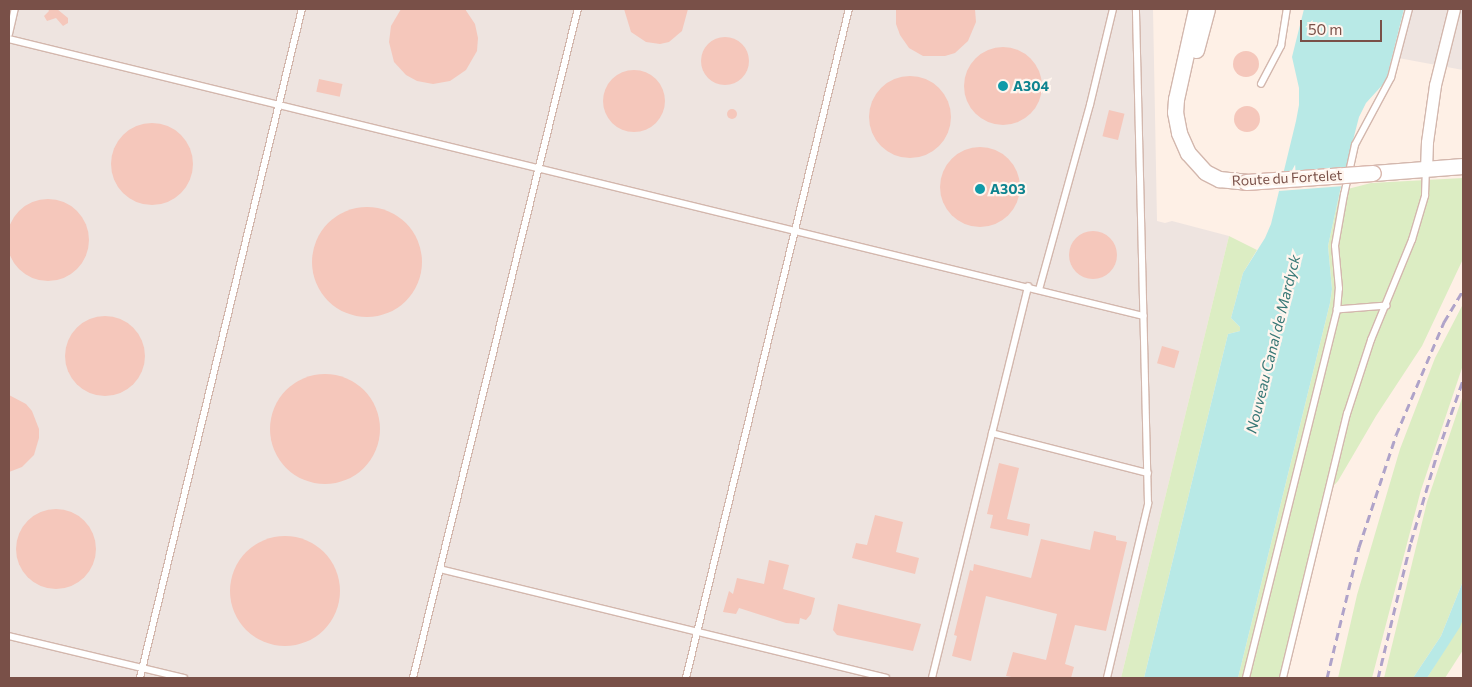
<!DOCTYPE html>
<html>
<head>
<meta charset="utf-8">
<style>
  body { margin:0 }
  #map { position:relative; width:1472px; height:687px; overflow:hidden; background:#fef0e6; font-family:Commissioner,sans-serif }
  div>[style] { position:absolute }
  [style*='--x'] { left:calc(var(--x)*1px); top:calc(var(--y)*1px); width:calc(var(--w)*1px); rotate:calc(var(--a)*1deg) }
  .industrial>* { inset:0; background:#eee4e0 }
  .green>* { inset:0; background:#dcedc3 }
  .water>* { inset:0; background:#b8e9e6 }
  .pier>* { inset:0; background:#fef0e6 }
  .building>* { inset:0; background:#f5c7bb; transform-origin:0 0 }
  .round { border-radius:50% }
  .roads { filter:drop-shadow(1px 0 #d3b7ad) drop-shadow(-1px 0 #d3b7ad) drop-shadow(0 1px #d3b7ad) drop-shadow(0 -1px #d3b7ad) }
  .lane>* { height:5.5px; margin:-2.75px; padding:0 2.75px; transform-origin:2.75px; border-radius:2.75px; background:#fff }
  .street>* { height:11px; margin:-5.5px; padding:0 5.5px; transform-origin:5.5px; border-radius:5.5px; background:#fff }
  .secondary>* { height:15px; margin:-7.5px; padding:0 7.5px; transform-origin:7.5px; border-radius:7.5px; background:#fff }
  .rail>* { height:3px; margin-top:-1.5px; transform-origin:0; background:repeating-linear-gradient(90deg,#afa3c9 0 8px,transparent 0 13px) }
  .bridges { filter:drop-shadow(1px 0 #d9b7ad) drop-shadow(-1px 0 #d9b7ad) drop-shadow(0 1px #d9b7ad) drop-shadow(0 -1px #d9b7ad) }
  .secondary-bridge>* { height:15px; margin:-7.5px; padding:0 7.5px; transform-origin:7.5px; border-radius:7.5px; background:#fff }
  .dots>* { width:14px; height:14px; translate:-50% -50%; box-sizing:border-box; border:2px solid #fff5ee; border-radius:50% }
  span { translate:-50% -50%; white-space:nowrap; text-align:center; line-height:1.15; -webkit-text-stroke:4.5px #fff5ee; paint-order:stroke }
  .culture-label { font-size:14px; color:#0d838f; font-weight:700 }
  .left { translate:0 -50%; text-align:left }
  .street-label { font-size:14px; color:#795048 }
  .water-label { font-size:15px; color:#387876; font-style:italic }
  .frame { position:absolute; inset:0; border:10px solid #795048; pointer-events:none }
  .scale { position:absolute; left:1300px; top:20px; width:82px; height:22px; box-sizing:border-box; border:2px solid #795048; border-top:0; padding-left:6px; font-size:15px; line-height:18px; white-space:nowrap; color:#795048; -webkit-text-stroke:4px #fff5ee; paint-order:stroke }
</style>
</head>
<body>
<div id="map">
  <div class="industrial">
    <div style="clip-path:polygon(9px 9px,1153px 9px,1157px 221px,1165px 223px,1172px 221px,1229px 236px,1121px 678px,9px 678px)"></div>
    <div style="clip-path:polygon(1404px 9px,1463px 9px,1463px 70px,1393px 57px)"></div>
  </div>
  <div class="green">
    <div style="clip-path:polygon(1463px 178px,1463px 259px,1422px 346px,1376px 416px,1338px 481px,1325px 495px,1279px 678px,1238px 678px,1330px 303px,1332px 289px,1328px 246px,1340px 191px,1371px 183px)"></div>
    <div style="clip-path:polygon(1229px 236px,1257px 250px,1243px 273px,1231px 318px,1240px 327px,1240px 331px,1228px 334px,1144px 678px,1121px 678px)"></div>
    <div style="clip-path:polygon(1463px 304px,1463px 365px,1421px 490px,1372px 678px,1338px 678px,1357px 595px,1400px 449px,1435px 358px)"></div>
    <div style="clip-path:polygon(1463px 395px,1463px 581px,1441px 636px,1413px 678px,1384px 678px,1427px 502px)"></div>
    <div style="clip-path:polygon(1463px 619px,1463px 650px,1445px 678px,1427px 678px)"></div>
  </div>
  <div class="water">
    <div style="clip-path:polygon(1304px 9px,1404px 9px,1386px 81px,1366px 103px,1359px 117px,1340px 191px,1328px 246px,1332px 289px,1330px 303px,1238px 678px,1144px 678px,1228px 334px,1240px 331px,1240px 327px,1231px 318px,1243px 273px,1265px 238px,1271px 224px,1296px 121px,1299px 105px,1299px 88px,1292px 57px)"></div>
    <div style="clip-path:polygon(1463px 581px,1463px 619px,1460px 627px,1427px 678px,1413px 678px,1441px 636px)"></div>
  </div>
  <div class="pier">
    <div style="clip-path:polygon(1348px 169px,1344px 186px,1279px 191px,1283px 173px)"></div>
  </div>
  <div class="building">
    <div style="clip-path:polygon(48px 9px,57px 9px,68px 18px,68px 23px,63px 26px,56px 18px,47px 21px,44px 16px,49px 11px)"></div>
    <div style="clip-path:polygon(401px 9px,465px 9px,475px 24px,478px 38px,477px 51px,466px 70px,450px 81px,433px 84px,417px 81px,406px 75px,394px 62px,389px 42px,391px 26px)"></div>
    <div style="clip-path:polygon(624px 9px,688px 9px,682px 31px,669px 42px,660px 44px,646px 42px,631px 32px)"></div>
    <div style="clip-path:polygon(896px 9px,975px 9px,976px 22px,968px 41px,955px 53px,945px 56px,923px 56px,909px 48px,900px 35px,896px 24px)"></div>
    <div class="round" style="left:701px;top:37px;width:48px;height:48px"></div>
    <div class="round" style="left:964px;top:47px;width:78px;height:78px"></div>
    <div class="round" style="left:1233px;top:51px;width:26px;height:26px"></div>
    <div class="round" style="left:603px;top:70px;width:62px;height:62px"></div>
    <div class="round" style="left:869px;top:76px;width:82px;height:82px"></div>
    <div style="left:319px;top:79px;width:24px;height:13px;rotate:12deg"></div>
    <div class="round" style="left:1234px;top:106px;width:26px;height:26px"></div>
    <div class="round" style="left:727px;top:109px;width:10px;height:10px"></div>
    <div style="left:1109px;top:110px;width:16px;height:27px;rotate:14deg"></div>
    <div class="round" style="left:111px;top:123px;width:82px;height:82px"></div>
    <div class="round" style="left:940px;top:147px;width:80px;height:80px"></div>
    <div class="round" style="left:7px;top:199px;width:82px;height:82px"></div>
    <div class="round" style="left:312px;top:207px;width:110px;height:110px"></div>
    <div class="round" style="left:1069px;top:231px;width:48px;height:48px"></div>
    <div class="round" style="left:65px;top:316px;width:80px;height:80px"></div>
    <div style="left:1162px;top:346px;width:18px;height:18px;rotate:16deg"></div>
    <div class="round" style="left:270px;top:374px;width:110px;height:110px"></div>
    <div style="clip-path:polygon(9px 395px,26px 404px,32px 411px,39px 429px,39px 438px,34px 455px,22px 467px,9px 472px)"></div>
    <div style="clip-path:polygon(999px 463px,1019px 468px,1007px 519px,1030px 524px,1028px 536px,990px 528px,993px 515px,987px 514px)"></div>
    <div class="round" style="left:16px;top:509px;width:80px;height:80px"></div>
    <div style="clip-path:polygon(875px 515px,903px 522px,896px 552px,919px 558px,915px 574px,852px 558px,856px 543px,867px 545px)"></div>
    <div style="clip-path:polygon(1094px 531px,1116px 536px,1116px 540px,1127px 542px,1106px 631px,1075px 625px,1065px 664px,1074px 667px,1071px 678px,1017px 678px,1006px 676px,1013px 652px,1046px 660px,1057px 614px,986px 596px,971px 661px,952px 656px,957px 636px,954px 635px,970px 570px,973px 571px,974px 564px,1031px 578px,1041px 539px,1090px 550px)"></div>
    <div class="round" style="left:230px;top:536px;width:110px;height:110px"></div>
    <div style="clip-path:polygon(769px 560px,789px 565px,783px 589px,815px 598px,811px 614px,806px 620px,800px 618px,799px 624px,786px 623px,739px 608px,736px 614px,723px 612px,729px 591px,733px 594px,737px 578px,764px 584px)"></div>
    <div style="clip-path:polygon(838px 604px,921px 624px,913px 651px,837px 635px,833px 630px)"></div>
  </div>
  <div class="roads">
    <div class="lane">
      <div style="--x:9;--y:34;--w:26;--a:-77"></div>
      <div style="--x:9;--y:39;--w:1168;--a:13.72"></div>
      <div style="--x:1261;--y:84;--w:43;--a:-62.2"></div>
      <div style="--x:1281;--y:46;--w:37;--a:-81"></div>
      <div style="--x:1039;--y:290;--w:192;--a:-74.6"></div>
      <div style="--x:1090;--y:105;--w:99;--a:-76.5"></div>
      <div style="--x:1387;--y:306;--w:50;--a:175.4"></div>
      <div style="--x:1337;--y:310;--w:21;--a:-85"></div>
      <div style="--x:1339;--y:289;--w:43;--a:-95.3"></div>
      <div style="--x:1335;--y:246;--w:52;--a:-80"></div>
      <div style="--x:1344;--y:195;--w:51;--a:-77.6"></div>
      <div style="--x:1355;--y:145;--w:76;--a:-61.8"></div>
      <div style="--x:1391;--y:78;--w:71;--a:-75.4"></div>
      <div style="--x:992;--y:433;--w:161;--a:14.4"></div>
      <div style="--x:440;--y:569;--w:459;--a:13.7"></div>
      <div style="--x:9;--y:636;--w:180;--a:13.5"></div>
      <div style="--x:140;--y:678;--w:688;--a:-76.39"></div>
      <div style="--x:413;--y:678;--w:689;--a:-76.15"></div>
      <div style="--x:686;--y:678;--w:689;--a:-76.31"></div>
      <div style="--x:932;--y:678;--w:403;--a:-76.2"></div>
      <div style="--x:1107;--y:678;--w:179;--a:-76.7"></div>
      <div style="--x:1148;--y:504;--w:495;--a:-91.4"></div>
      <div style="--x:1246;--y:678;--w:379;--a:-76.1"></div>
      <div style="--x:1283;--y:678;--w:272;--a:-76.4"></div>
      <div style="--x:1347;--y:414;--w:78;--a:-72"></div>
      <div style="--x:1371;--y:340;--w:108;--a:-67.7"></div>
      <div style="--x:1412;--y:240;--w:46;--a:-73.5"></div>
      <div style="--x:1425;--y:196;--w:26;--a:-88"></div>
    </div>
    <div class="street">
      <div style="--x:1426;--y:170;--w:28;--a:-88"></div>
      <div style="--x:1427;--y:142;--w:58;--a:-82"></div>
      <div style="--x:1435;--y:85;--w:78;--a:-76"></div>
    </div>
    <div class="secondary">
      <div style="--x:1196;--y:9;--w:92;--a:102.5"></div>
      <div style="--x:1176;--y:99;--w:13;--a:94"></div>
      <div style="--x:1175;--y:112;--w:21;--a:79"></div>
      <div style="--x:1179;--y:133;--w:22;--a:66"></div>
      <div style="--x:1188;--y:153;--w:25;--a:48"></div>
      <div style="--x:1205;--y:172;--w:16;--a:27"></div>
      <div style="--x:1219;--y:179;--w:27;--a:6"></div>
      <div style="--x:1196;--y:50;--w:42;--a:-75"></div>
      <div style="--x:1373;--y:173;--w:90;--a:-4.4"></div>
    </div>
  </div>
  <div class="rail">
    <div style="--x:1327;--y:678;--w:135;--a:-76.3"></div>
    <div style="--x:1359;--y:547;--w:118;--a:-71.7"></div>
    <div style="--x:1396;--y:435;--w:123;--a:-67"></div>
    <div style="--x:1444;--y:322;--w:37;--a:-59"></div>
    <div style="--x:1378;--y:678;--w:140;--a:-76.4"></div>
    <div style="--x:1411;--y:542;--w:95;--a:-73.5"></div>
    <div style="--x:1438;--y:451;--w:75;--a:-70.6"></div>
  </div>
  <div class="bridges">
    <div class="secondary-bridge">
      <div style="--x:1246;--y:182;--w:127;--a:-4.1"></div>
    </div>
  </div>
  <div class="dots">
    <div style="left:1003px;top:86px;background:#0f9aa8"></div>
    <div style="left:980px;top:189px;background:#0f9aa8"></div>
  </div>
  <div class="culture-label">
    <span class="left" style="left:1013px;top:86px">A304</span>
    <span class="left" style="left:990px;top:189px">A303</span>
  </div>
  <div class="street-label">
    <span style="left:1287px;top:178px;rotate:-3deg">Route du Fortelet</span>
  </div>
  <div class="water-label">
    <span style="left:1273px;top:344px;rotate:-76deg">Nouveau Canal de Mardyck</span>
  </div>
  <div class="frame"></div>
  <div class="scale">50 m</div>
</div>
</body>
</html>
